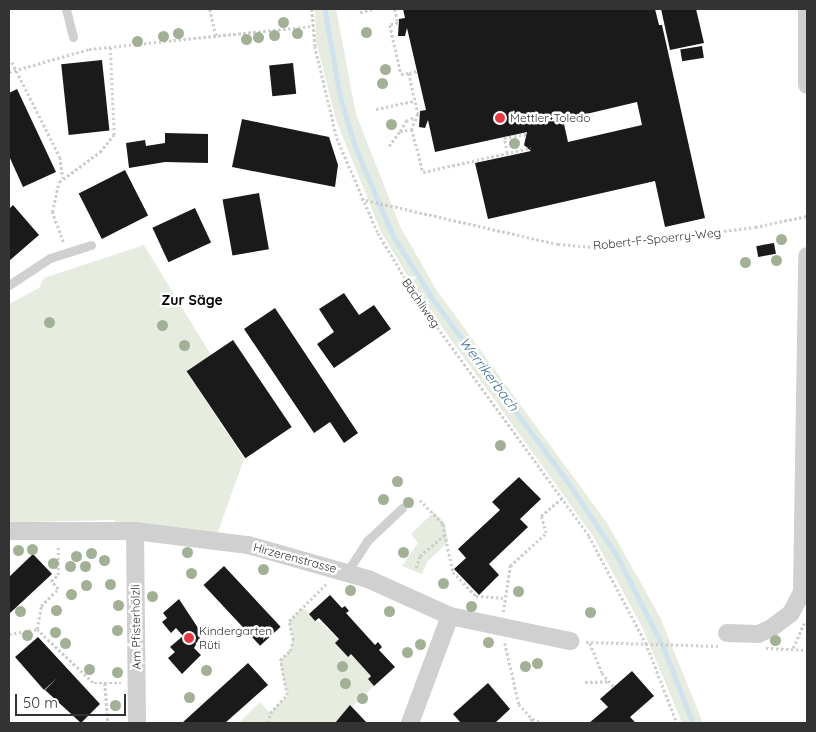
<!DOCTYPE html>
<html>
<head>
<meta charset="utf-8">
<style>
  body { margin:0 }
  #map { position:relative; width:816px; height:732px; overflow:hidden; background:#fff; font-family:Quicksand,sans-serif }
  div>[style] { position:absolute }
  [style*='--x'] { left:calc(var(--x)*1px); top:calc(var(--y)*1px); width:calc(var(--w)*1px); rotate:calc(var(--a)*1deg) }
  .green>* { inset:0; background:#e6ecdf }
  .stream>* { height:4.5px; margin:-2.25px; padding:0 2.25px; transform-origin:2.25px; border-radius:2.25px; background:#cfe2ee }
  .building>* { inset:0; background:#1a1a1a; transform-origin:0 0 }
  .path>* { height:2.5px; margin-top:-1.25px; transform-origin:0; background:repeating-linear-gradient(90deg,#cdcdcd 0 2.5px,transparent 0 5px) }
  .lane>* { height:9px; margin:-4.5px; padding:0 4.5px; transform-origin:4.5px; border-radius:4.5px; background:#d0d0d0 }
  .street>* { height:18px; margin:-9px; padding:0 9px; transform-origin:9px; border-radius:9px; background:#d0d0d0 }
  .trees>* { width:11px; height:11px; margin:-5.5px; border-radius:50%; background:#a2b095 }
  .dots>* { width:14px; height:14px; translate:-50% -50%; box-sizing:border-box; border:2px solid #fff; border-radius:50% }
  span { translate:-50% -50%; white-space:nowrap; text-align:center; line-height:1.15; -webkit-text-stroke:5px #fff; paint-order:stroke }
  .poi-label { font-size:12px; color:#333 }
  .left { translate:0 -50%; text-align:left }
  .street-label { font-size:12px; color:#333 }
  .neighbourhood-label { font-size:14px; color:#000; font-weight:700 }
  .water-label { font-size:14px; color:#3f7597; font-style:italic }
  .frame { position:absolute; inset:0; border:10px solid #333; pointer-events:none }
  .scale { position:absolute; left:15px; top:694px; width:111px; height:22px; box-sizing:border-box; border:2px solid #333; border-top:0; padding-left:6px; font-size:15px; line-height:18px; white-space:nowrap; color:#333; -webkit-text-stroke:4px #fff; paint-order:stroke }
</style>
</head>
<body>
<div id="map">
  <div class="green">
    <div style="clip-path:polygon(315px 9px,336px 9px,356px 114px,400px 226px,437px 291px,607px 523px,660px 617px,703px 723px,682px 723px,642px 627px,593px 536px,423px 301px,381px 232px,336px 120px,316px 41px)"></div>
    <div style="clip-path:polygon(144px 245px,211px 355px,186px 371px,244px 459px,215px 540px,115px 531px,115px 520px,27px 522px,9px 531px,9px 304px,39px 288px,44px 278px)"></div>
    <div style="clip-path:polygon(434px 512px,445px 523px,448px 542px,427px 562px,422px 574px,402px 566px,418px 543px,411px 534px)"></div>
    <div style="clip-path:polygon(303px 608px,339px 639px,335px 643px,347px 657px,351px 654px,371px 676px,368px 679px,374px 686px,335px 723px,239px 723px,260px 702px,270px 713px,287px 696px,280px 660px,290px 651px,293px 640px,289px 621px)"></div>
  </div>
  <div class="stream">
    <div style="--x:325;--y:9;--w:87;--a:80.1"></div>
    <div style="--x:340;--y:95;--w:53;--a:73.6"></div>
    <div style="--x:355;--y:146;--w:99;--a:66.8"></div>
    <div style="--x:394;--y:237;--w:77;--a:57.8"></div>
    <div style="--x:435;--y:302;--w:220;--a:53.5"></div>
    <div style="--x:566;--y:479;--w:94;--a:56.3"></div>
    <div style="--x:618;--y:557;--w:102;--a:63.2"></div>
    <div style="--x:664;--y:648;--w:80;--a:68.9"></div>
  </div>
  <div class="building">
    <div style="clip-path:polygon(evenodd,403px 9px,655px 9px,659px 25px,662px 25px,705px 218px,665px 227px,655px 181px,488px 219px,475px 163px,531px 151px,524px 145px,527px 132px,435px 152px,428px 120px,425px 128px,419px 127px,420px 111px,426px 110px,407px 28px,405px 36px,398px 36px,399px 19px,405px 18px,403px 9px,637px 102px,642px 125px,568px 142px,564px 124px,583px 120px,582px 115px,637px 102px)"></div>
    <div style="clip-path:polygon(661px 9px,696px 9px,704px 43px,670px 50px)"></div>
    <div style="left:702px;top:46px;width:12px;height:22px;rotate:81deg"></div>
    <div style="left:102px;top:60px;width:71px;height:41px;rotate:84deg"></div>
    <div style="left:293px;top:63px;width:31px;height:24px;rotate:84deg"></div>
    <div style="clip-path:polygon(17px 89px,56px 172px,23px 187px,9px 156px,9px 93px)"></div>
    <div style="clip-path:polygon(242px 119px,329px 137px,338px 165px,335px 187px,232px 167px)"></div>
    <div style="clip-path:polygon(165px 133px,208px 134px,208px 163px,165px 162px,129px 168px,126px 143px,145px 140px,146px 146px,165px 143px)"></div>
    <div style="left:125px;top:170px;width:51px;height:52px;rotate:63deg"></div>
    <div style="left:259px;top:193px;width:57px;height:37px;rotate:80deg"></div>
    <div style="clip-path:polygon(13px 205px,39px 235px,9px 261px,9px 209px)"></div>
    <div style="left:195px;top:208px;width:38px;height:47px;rotate:65deg"></div>
    <div style="left:774px;top:243px;width:11px;height:18px;rotate:80deg"></div>
    <div style="clip-path:polygon(344px 293px,359px 315px,374px 305px,391px 329px,334px 368px,317px 344px,334px 332px,319px 309px)"></div>
    <div style="clip-path:polygon(275px 308px,358px 433px,344px 443px,330px 422px,314px 433px,244px 329px)"></div>
    <div style="left:233px;top:340px;width:105px;height:56px;rotate:56deg"></div>
    <div style="clip-path:polygon(519px 477px,541px 499px,520px 519px,528px 527px,489px 564px,499px 575px,479px 595px,454px 569px,466px 558px,458px 549px,500px 510px,492px 502px)"></div>
    <div style="clip-path:polygon(33px 554px,52px 574px,9px 614px,9px 577px)"></div>
    <div style="left:224px;top:566px;width:83px;height:28px;rotate:47deg"></div>
    <div style="clip-path:polygon(330px 595px,342px 608px,345px 606px,349px 611px,346px 613px,375px 645px,378px 642px,382px 647px,379px 650px,395px 667px,374px 686px,368px 679px,371px 676px,351px 654px,348px 657px,335px 643px,339px 639px,319px 618px,315px 621px,309px 614px)"></div>
    <div style="clip-path:polygon(179px 599px,202px 634px,194px 648px,201px 655px,182px 674px,168px 658px,175px 652px,170px 647px,183px 636px,176px 628px,171px 633px,162px 622px,167px 618px,163px 613px)"></div>
    <div style="clip-path:polygon(38px 637px,100px 704px,81px 723px,45px 690px,57px 678px,44px 690px,15px 657px)"></div>
    <div style="clip-path:polygon(248px 663px,268px 685px,225px 723px,182px 723px)"></div>
    <div style="clip-path:polygon(632px 671px,654px 696px,630px 717px,636px 723px,589px 723px,608px 707px,600px 699px)"></div>
    <div style="clip-path:polygon(488px 683px,510px 709px,495px 723px,461px 723px,453px 714px)"></div>
    <div style="clip-path:polygon(350px 705px,367px 723px,335px 723px)"></div>
  </div>
  <div class="path">
    <div style="--x:210;--y:9;--w:28;--a:77"></div>
    <div style="--x:312;--y:9;--w:37;--a:85"></div>
    <div style="--x:315;--y:46;--w:95;--a:76.6"></div>
    <div style="--x:337;--y:138;--w:103;--a:66.7"></div>
    <div style="--x:378;--y:233;--w:82;--a:59"></div>
    <div style="--x:420;--y:303;--w:288;--a:54"></div>
    <div style="--x:589;--y:536;--w:121;--a:62"></div>
    <div style="--x:646;--y:643;--w:86;--a:68.8"></div>
    <div style="--x:395;--y:9;--w:14;--a:78"></div>
    <div style="--x:398;--y:23;--w:8;--a:166"></div>
    <div style="--x:390;--y:25;--w:50;--a:77.3"></div>
    <div style="--x:401;--y:74;--w:8;--a:-7"></div>
    <div style="--x:409;--y:73;--w:42;--a:77.6"></div>
    <div style="--x:418;--y:114;--w:16;--a:112"></div>
    <div style="--x:360;--y:12;--w:13;--a:-13"></div>
    <div style="--x:12;--y:62;--w:106;--a:63.2"></div>
    <div style="--x:60;--y:157;--w:21;--a:82"></div>
    <div style="--x:9;--y:72;--w:83;--a:-16"></div>
    <div style="--x:89;--y:49;--w:225;--a:-5.9"></div>
    <div style="--x:409;--y:73;--w:8;--a:-14"></div>
    <div style="--x:376;--y:109;--w:40;--a:-12"></div>
    <div style="--x:400;--y:131;--w:12;--a:-59"></div>
    <div style="--x:406;--y:121;--w:10;--a:-24"></div>
    <div style="--x:389;--y:146;--w:19;--a:-54"></div>
    <div style="--x:400;--y:131;--w:12;--a:-9"></div>
    <div style="--x:412;--y:129;--w:44;--a:75.7"></div>
    <div style="--x:423;--y:172;--w:110;--a:-12.6"></div>
    <div style="--x:507;--y:153;--w:15;--a:-101"></div>
    <div style="--x:504;--y:138;--w:23;--a:-10"></div>
    <div style="--x:361;--y:199;--w:202;--a:12.9"></div>
    <div style="--x:558;--y:244;--w:37;--a:5"></div>
    <div style="--x:595;--y:247;--w:161;--a:-7.1"></div>
    <div style="--x:755;--y:227;--w:53;--a:-11.9"></div>
    <div style="--x:63;--y:242;--w:32;--a:-110"></div>
    <div style="--x:52;--y:212;--w:31;--a:-77"></div>
    <div style="--x:59;--y:182;--w:51;--a:-36.2"></div>
    <div style="--x:100;--y:152;--w:22;--a:-51"></div>
    <div style="--x:114;--y:135;--w:88;--a:-92.6"></div>
    <div style="--x:420;--y:500;--w:33;--a:46"></div>
    <div style="--x:443;--y:524;--w:10;--a:79"></div>
    <div style="--x:416;--y:568;--w:13;--a:-72"></div>
    <div style="--x:420;--y:556;--w:33;--a:-41"></div>
    <div style="--x:445;--y:534;--w:39;--a:78"></div>
    <div style="--x:453;--y:572;--w:33;--a:46"></div>
    <div style="--x:476;--y:596;--w:30;--a:4"></div>
    <div style="--x:503;--y:612;--w:47;--a:-81.3"></div>
    <div style="--x:510;--y:566;--w:49;--a:-42.5"></div>
    <div style="--x:546;--y:533;--w:18;--a:-106"></div>
    <div style="--x:541;--y:516;--w:28;--a:-41"></div>
    <div style="--x:37;--y:629;--w:23;--a:-80"></div>
    <div style="--x:41;--y:606;--w:24;--a:-45"></div>
    <div style="--x:58;--y:589;--w:11;--a:-131"></div>
    <div style="--x:51;--y:581;--w:9;--a:-41"></div>
    <div style="--x:58;--y:575;--w:29;--a:-90"></div>
    <div style="--x:9;--y:634;--w:28;--a:-10"></div>
    <div style="--x:37;--y:629;--w:79;--a:43.5"></div>
    <div style="--x:94;--y:683;--w:27;--a:0"></div>
    <div style="--x:586;--y:642;--w:132;--a:1.7"></div>
    <div style="--x:505;--y:643;--w:63;--a:77.1"></div>
    <div style="--x:519;--y:704;--w:20;--a:49"></div>
    <div style="--x:532;--y:719;--w:5;--a:127"></div>
    <div style="--x:590;--y:643;--w:32;--a:68"></div>
    <div style="--x:602;--y:673;--w:18;--a:49"></div>
    <div style="--x:766;--y:648;--w:41;--a:2.8"></div>
    <div style="--x:793;--y:648;--w:27;--a:-66"></div>
    <div style="--x:585;--y:682;--w:24;--a:-2"></div>
    <div style="--x:105;--y:683;--w:40;--a:85.7"></div>
    <div style="--x:532;--y:719;--w:12;--a:20"></div>
    <div style="--x:268;--y:723;--w:10;--a:-79"></div>
    <div style="--x:270;--y:713;--w:25;--a:-47"></div>
    <div style="--x:287;--y:695;--w:36;--a:-101"></div>
    <div style="--x:280;--y:660;--w:13;--a:-42"></div>
    <div style="--x:290;--y:651;--w:11;--a:-75"></div>
    <div style="--x:293;--y:640;--w:19;--a:-102"></div>
    <div style="--x:289;--y:621;--w:52;--a:-45"></div>
  </div>
  <div class="lane">
    <div style="--x:66;--y:9;--w:29;--a:76"></div>
    <div style="--x:9;--y:285;--w:49;--a:-33.4"></div>
    <div style="--x:50;--y:258;--w:43;--a:-17.6"></div>
    <div style="--x:347;--y:572;--w:37;--a:-57"></div>
    <div style="--x:367;--y:541;--w:48;--a:-43.3"></div>
  </div>
  <div class="street">
    <div style="--x:807;--y:9;--w:76;--a:90"></div>
    <div style="--x:9;--y:531;--w:126;--a:0"></div>
    <div style="--x:135;--y:531;--w:114;--a:7.1"></div>
    <div style="--x:248;--y:545;--w:125;--a:15.8"></div>
    <div style="--x:368;--y:579;--w:90;--a:24.3"></div>
    <div style="--x:450;--y:616;--w:123;--a:11.8"></div>
    <div style="--x:135;--y:531;--w:192;--a:89.4"></div>
    <div style="--x:727;--y:633;--w:31;--a:2"></div>
    <div style="--x:758;--y:634;--w:13;--a:-23"></div>
    <div style="--x:770;--y:629;--w:26;--a:-37"></div>
    <div style="--x:791;--y:613;--w:24;--a:-62"></div>
    <div style="--x:802;--y:592;--w:336;--a:-89.1"></div>
    <div style="--x:410;--y:723;--w:114;--a:-69.5"></div>
  </div>
  <div class="trees">
    <div style="left:283px;top:22px"></div>
    <div style="left:366px;top:32px"></div>
    <div style="left:178px;top:33px"></div>
    <div style="left:297px;top:33px"></div>
    <div style="left:274px;top:35px"></div>
    <div style="left:163px;top:36px"></div>
    <div style="left:258px;top:37px"></div>
    <div style="left:246px;top:39px"></div>
    <div style="left:137px;top:41px"></div>
    <div style="left:385px;top:69px"></div>
    <div style="left:382px;top:83px"></div>
    <div style="left:391px;top:124px"></div>
    <div style="left:514px;top:143px"></div>
    <div style="left:781px;top:239px"></div>
    <div style="left:776px;top:260px"></div>
    <div style="left:745px;top:262px"></div>
    <div style="left:49px;top:322px"></div>
    <div style="left:162px;top:325px"></div>
    <div style="left:184px;top:345px"></div>
    <div style="left:500px;top:445px"></div>
    <div style="left:397px;top:481px"></div>
    <div style="left:383px;top:499px"></div>
    <div style="left:408px;top:502px"></div>
    <div style="left:32px;top:549px"></div>
    <div style="left:18px;top:550px"></div>
    <div style="left:187px;top:552px"></div>
    <div style="left:403px;top:552px"></div>
    <div style="left:91px;top:553px"></div>
    <div style="left:76px;top:556px"></div>
    <div style="left:104px;top:560px"></div>
    <div style="left:53px;top:563px"></div>
    <div style="left:70px;top:566px"></div>
    <div style="left:85px;top:566px"></div>
    <div style="left:263px;top:569px"></div>
    <div style="left:191px;top:573px"></div>
    <div style="left:443px;top:583px"></div>
    <div style="left:110px;top:584px"></div>
    <div style="left:86px;top:585px"></div>
    <div style="left:350px;top:590px"></div>
    <div style="left:518px;top:591px"></div>
    <div style="left:71px;top:594px"></div>
    <div style="left:152px;top:596px"></div>
    <div style="left:118px;top:605px"></div>
    <div style="left:471px;top:606px"></div>
    <div style="left:56px;top:610px"></div>
    <div style="left:20px;top:611px"></div>
    <div style="left:389px;top:611px"></div>
    <div style="left:590px;top:612px"></div>
    <div style="left:117px;top:630px"></div>
    <div style="left:55px;top:632px"></div>
    <div style="left:27px;top:635px"></div>
    <div style="left:775px;top:640px"></div>
    <div style="left:488px;top:642px"></div>
    <div style="left:65px;top:643px"></div>
    <div style="left:420px;top:644px"></div>
    <div style="left:407px;top:652px"></div>
    <div style="left:537px;top:663px"></div>
    <div style="left:342px;top:666px"></div>
    <div style="left:525px;top:666px"></div>
    <div style="left:89px;top:669px"></div>
    <div style="left:206px;top:670px"></div>
    <div style="left:117px;top:672px"></div>
    <div style="left:345px;top:683px"></div>
    <div style="left:189px;top:697px"></div>
    <div style="left:362px;top:698px"></div>
    <div style="left:115px;top:705px"></div>
  </div>
  <div class="dots">
    <div style="left:500px;top:118px;background:#e63946"></div>
    <div style="left:189px;top:638px;background:#e63946"></div>
  </div>
  <div class="poi-label">
    <span class="left" style="left:510px;top:118px">Mettler-Toledo</span>
    <span class="left" style="left:199px;top:638px">Kindergarten<br>Rüti</span>
  </div>
  <div class="street-label">
    <span style="left:657px;top:239px;rotate:-6deg">Robert-F-Spoerry-Weg</span>
    <span style="left:421px;top:303px;rotate:55deg">Bächliweg</span>
    <span style="left:295px;top:558px;rotate:15deg">Hirzerenstrasse</span>
    <span style="left:136px;top:627px;rotate:-91deg">Am Pfisterhölzli</span>
  </div>
  <div class="neighbourhood-label">
    <span style="left:192px;top:300px">Zur Säge</span>
  </div>
  <div class="water-label">
    <span style="left:489px;top:374px;rotate:53deg">Werrikerbach</span>
  </div>
  <div class="frame"></div>
  <div class="scale">50 m</div>
</div>
</body>
</html>
